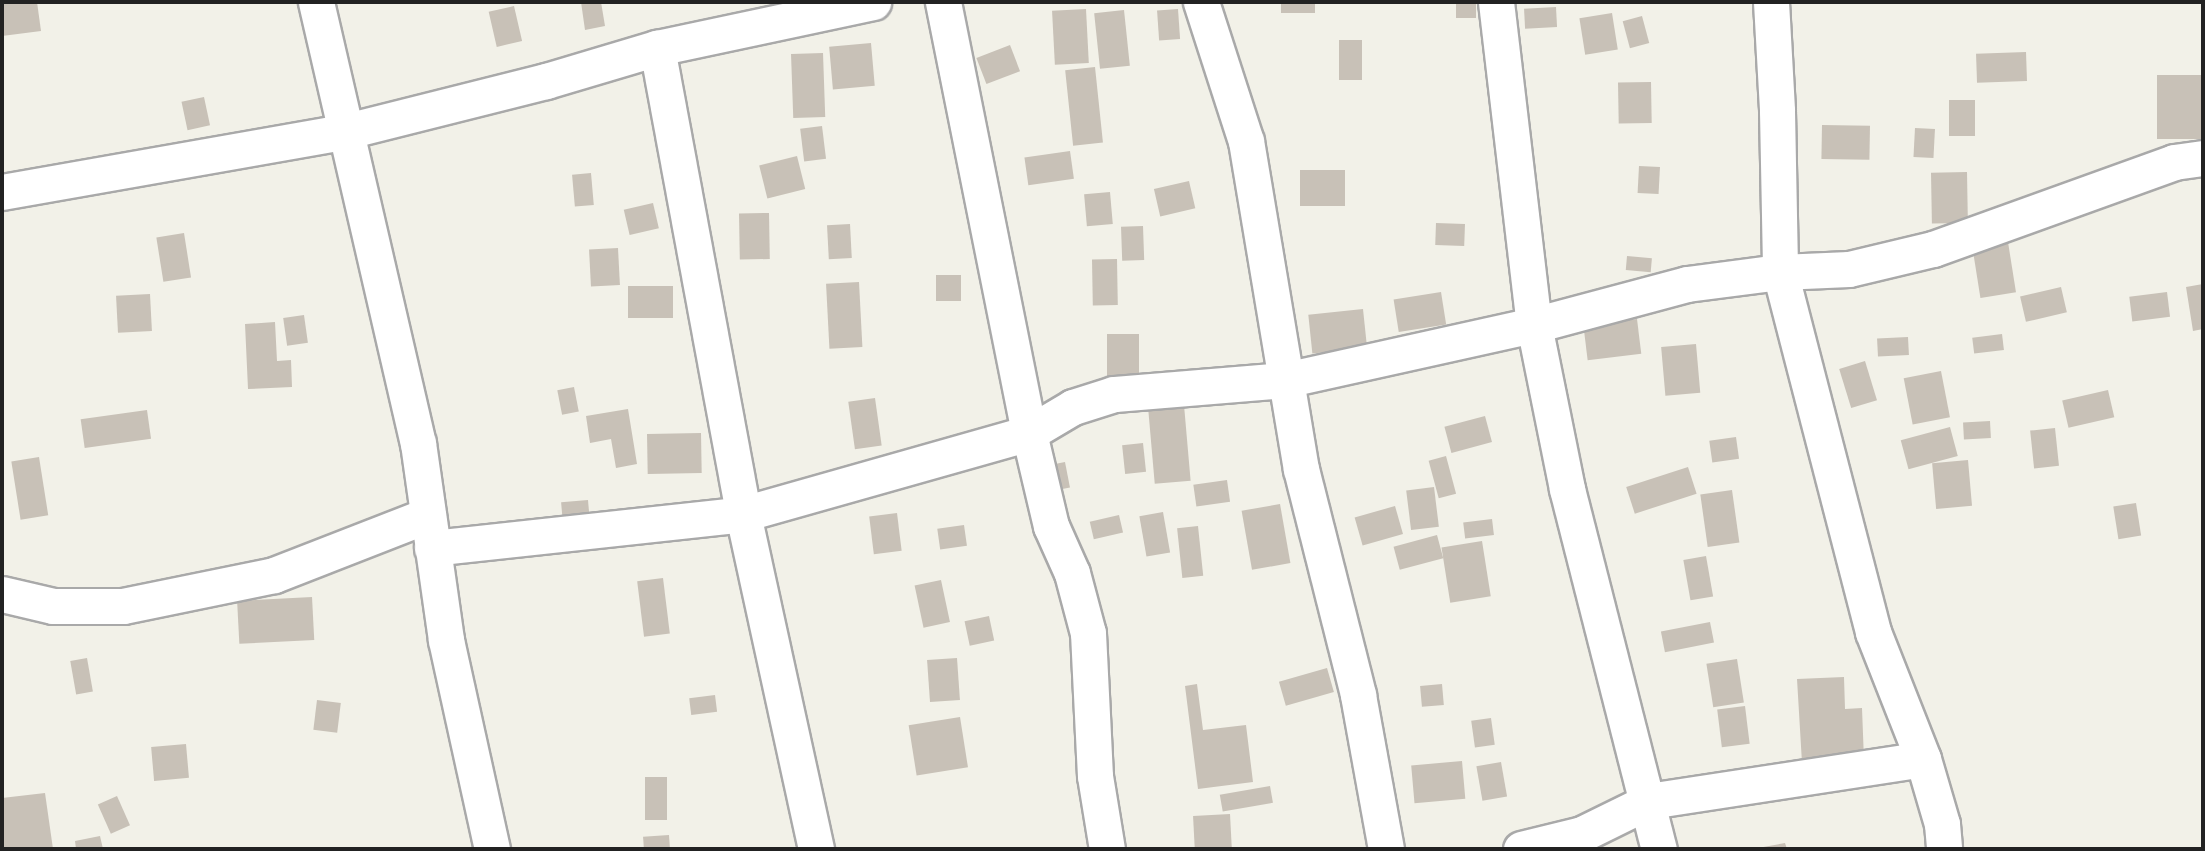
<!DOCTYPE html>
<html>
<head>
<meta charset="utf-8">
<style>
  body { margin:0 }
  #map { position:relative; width:2205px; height:851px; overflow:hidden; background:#f2f1e8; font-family:"Nunito Sans",sans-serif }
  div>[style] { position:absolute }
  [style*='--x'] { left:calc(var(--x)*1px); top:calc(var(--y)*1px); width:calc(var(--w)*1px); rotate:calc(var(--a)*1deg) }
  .building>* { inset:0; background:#c8c1b7; transform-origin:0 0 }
  .roads { filter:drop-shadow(2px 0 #a9a9a9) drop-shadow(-2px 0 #a9a9a9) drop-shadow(0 2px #a9a9a9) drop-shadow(0 -2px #a9a9a9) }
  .minor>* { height:35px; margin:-17.5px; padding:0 17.5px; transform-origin:17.5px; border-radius:17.5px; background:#fff }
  span { translate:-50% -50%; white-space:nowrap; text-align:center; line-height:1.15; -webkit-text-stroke:5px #fff; paint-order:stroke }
  .frame { position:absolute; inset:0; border:4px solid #222; pointer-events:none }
</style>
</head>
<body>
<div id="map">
  <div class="building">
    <div style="clip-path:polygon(37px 2px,41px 31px,2px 36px,2px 3px)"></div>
    <div style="clip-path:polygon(581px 2px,601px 2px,605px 26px,585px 30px)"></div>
    <div style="left:1281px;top:2px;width:34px;height:11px"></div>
    <div style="left:1456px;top:2px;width:20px;height:16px"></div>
    <div style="left:514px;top:6px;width:36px;height:26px;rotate:77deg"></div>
    <div style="left:1556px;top:7px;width:20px;height:32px;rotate:87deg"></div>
    <div style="left:1086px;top:9px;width:54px;height:34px;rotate:87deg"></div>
    <div style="left:1178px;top:9px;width:30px;height:21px;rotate:86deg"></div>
    <div style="left:1124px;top:10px;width:56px;height:30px;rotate:84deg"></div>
    <div style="left:1612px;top:13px;width:37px;height:33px;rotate:81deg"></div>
    <div style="left:1642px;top:16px;width:28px;height:20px;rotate:75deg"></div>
    <div style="left:1339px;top:40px;width:23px;height:40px"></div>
    <div style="left:871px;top:43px;width:43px;height:42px;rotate:85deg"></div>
    <div style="left:1010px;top:45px;width:28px;height:36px;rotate:69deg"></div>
    <div style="left:2026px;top:52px;width:29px;height:50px;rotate:88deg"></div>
    <div style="left:823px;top:53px;width:64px;height:32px;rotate:88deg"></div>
    <div style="left:1095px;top:67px;width:76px;height:30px;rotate:84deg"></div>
    <div style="left:2203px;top:75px;width:64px;height:46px;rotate:90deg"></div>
    <div style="left:1651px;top:82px;width:41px;height:33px;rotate:89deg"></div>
    <div style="left:204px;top:97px;width:29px;height:23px;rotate:78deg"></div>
    <div style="left:1949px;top:100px;width:26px;height:36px"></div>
    <div style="left:1822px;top:125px;width:48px;height:34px;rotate:1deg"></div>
    <div style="left:822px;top:126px;width:33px;height:22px;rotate:83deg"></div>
    <div style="left:1915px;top:128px;width:20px;height:29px;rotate:3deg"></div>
    <div style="left:1070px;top:151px;width:28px;height:46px;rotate:82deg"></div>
    <div style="left:797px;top:156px;width:34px;height:39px;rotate:76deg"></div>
    <div style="left:1639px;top:166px;width:21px;height:27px;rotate:3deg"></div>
    <div style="left:1300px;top:170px;width:45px;height:36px"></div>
    <div style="left:1967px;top:172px;width:51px;height:36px;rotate:89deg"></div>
    <div style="left:591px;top:173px;width:32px;height:19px;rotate:85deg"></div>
    <div style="left:1189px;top:181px;width:28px;height:36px;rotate:77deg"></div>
    <div style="left:1110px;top:192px;width:32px;height:26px;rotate:85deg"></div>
    <div style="left:653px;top:203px;width:26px;height:30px;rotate:77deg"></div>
    <div style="left:769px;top:213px;width:46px;height:30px;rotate:89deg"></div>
    <div style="left:1436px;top:223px;width:29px;height:22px;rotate:2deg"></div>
    <div style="left:850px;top:224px;width:34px;height:23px;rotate:87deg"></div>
    <div style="left:1143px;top:226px;width:34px;height:22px;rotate:88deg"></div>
    <div style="left:184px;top:233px;width:45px;height:28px;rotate:81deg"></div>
    <div style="left:2008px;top:242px;width:51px;height:36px;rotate:81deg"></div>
    <div style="left:618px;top:248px;width:37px;height:29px;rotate:87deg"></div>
    <div style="left:1627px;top:256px;width:25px;height:14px;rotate:5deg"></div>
    <div style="left:1117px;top:259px;width:46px;height:25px;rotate:89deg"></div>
    <div style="left:936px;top:275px;width:25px;height:26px"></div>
    <div style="left:859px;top:282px;width:65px;height:33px;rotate:87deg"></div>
    <div style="clip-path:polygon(2203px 284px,2203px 329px,2193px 331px,2186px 287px)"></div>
    <div style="left:673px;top:286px;width:32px;height:45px;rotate:90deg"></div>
    <div style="left:2061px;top:287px;width:26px;height:42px;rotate:77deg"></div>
    <div style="left:1441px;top:292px;width:33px;height:48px;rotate:81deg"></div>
    <div style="left:2167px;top:292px;width:25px;height:38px;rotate:83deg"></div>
    <div style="left:150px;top:294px;width:37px;height:34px;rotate:87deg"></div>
    <div style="left:1363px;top:309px;width:39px;height:55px;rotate:84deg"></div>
    <div style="left:304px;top:315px;width:28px;height:21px;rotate:82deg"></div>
    <div style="left:1637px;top:319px;width:35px;height:54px;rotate:83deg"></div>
    <div style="clip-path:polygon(275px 322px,277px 361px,291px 360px,292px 387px,248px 389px,245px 324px)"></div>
    <div style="left:1107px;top:334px;width:32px;height:42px"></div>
    <div style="left:2002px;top:334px;width:16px;height:30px;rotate:83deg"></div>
    <div style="left:1908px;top:337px;width:18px;height:31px;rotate:87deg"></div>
    <div style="left:1696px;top:344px;width:49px;height:35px;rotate:85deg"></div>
    <div style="left:1865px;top:361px;width:41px;height:27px;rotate:73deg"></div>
    <div style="left:1941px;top:371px;width:47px;height:38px;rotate:79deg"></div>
    <div style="left:574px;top:387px;width:25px;height:17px;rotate:79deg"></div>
    <div style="left:2108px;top:390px;width:28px;height:47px;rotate:77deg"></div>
    <div style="left:875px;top:398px;width:48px;height:27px;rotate:82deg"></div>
    <div style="left:1184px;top:405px;width:76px;height:36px;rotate:85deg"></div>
    <div style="clip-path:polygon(628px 409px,637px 464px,616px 468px,611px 439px,590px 443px,586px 416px)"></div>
    <div style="left:147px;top:410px;width:29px;height:67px;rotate:82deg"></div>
    <div style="left:1485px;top:416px;width:27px;height:42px;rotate:75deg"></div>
    <div style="left:1990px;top:421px;width:17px;height:27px;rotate:87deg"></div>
    <div style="left:1950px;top:427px;width:30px;height:51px;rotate:75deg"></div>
    <div style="left:2055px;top:428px;width:38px;height:25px;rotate:84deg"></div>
    <div style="left:701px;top:433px;width:40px;height:54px;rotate:89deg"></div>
    <div style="left:1736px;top:437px;width:22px;height:27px;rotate:82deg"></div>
    <div style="left:1143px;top:443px;width:29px;height:21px;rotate:84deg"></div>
    <div style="left:1446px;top:456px;width:39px;height:18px;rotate:75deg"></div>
    <div style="left:39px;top:457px;width:59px;height:28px;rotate:81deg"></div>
    <div style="left:1968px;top:460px;width:46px;height:36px;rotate:85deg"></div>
    <div style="left:1065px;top:462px;width:26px;height:18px;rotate:79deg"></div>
    <div style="left:1688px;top:467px;width:28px;height:65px;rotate:72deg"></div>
    <div style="left:1227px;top:480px;width:22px;height:34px;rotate:82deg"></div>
    <div style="left:1434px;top:487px;width:40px;height:28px;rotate:83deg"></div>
    <div style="left:1732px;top:490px;width:53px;height:32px;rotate:82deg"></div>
    <div style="left:588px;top:500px;width:22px;height:27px;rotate:85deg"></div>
    <div style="left:2136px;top:503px;width:33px;height:23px;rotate:81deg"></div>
    <div style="left:1280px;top:504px;width:60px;height:39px;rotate:80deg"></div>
    <div style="left:1395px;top:506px;width:29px;height:42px;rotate:74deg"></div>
    <div style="left:1163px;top:512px;width:41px;height:24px;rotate:80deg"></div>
    <div style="left:897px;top:513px;width:38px;height:28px;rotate:83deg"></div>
    <div style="left:1119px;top:515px;width:18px;height:30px;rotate:77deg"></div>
    <div style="left:1492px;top:519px;width:16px;height:29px;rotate:83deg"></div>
    <div style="left:964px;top:525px;width:21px;height:27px;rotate:82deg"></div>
    <div style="left:1198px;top:526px;width:50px;height:21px;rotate:84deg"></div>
    <div style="left:1437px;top:535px;width:24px;height:45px;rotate:75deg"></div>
    <div style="left:1482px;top:541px;width:56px;height:41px;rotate:81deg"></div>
    <div style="left:1706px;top:556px;width:41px;height:23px;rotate:80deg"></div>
    <div style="left:663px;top:578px;width:56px;height:26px;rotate:83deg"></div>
    <div style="left:941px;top:580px;width:43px;height:27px;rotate:78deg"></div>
    <div style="left:312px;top:597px;width:43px;height:75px;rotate:87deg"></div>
    <div style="left:989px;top:616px;width:25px;height:25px;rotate:78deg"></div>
    <div style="left:1710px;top:622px;width:21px;height:50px;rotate:79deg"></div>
    <div style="left:87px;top:658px;width:34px;height:17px;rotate:80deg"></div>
    <div style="left:957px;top:658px;width:42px;height:30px;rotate:86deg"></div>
    <div style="left:1737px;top:659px;width:44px;height:31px;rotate:81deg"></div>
    <div style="left:1327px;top:668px;width:25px;height:50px;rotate:74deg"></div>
    <div style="clip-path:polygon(1844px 677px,1845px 709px,1862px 708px,1864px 760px,1802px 763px,1797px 679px)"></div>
    <div style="clip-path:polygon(1197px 684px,1203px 730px,1246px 725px,1253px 782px,1198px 789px,1185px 686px)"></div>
    <div style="left:1442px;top:684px;width:21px;height:22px;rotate:85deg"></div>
    <div style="left:715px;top:695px;width:17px;height:26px;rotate:83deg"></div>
    <div style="left:317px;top:700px;width:24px;height:30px;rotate:7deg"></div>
    <div style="left:1745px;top:706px;width:38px;height:28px;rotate:83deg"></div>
    <div style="left:960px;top:717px;width:51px;height:52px;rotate:81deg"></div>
    <div style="left:1491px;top:718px;width:27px;height:20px;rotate:82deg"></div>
    <div style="left:186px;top:744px;width:34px;height:35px;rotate:85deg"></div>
    <div style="left:1462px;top:761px;width:38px;height:51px;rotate:85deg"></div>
    <div style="left:1501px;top:762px;width:35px;height:25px;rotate:80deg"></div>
    <div style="left:645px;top:777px;width:22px;height:43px"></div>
    <div style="left:1270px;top:786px;width:17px;height:51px;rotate:80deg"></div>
    <div style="clip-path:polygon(45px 793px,53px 849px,2px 849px,2px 798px)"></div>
    <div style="left:117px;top:796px;width:32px;height:21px;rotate:66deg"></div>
    <div style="left:1230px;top:814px;width:35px;height:37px;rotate:87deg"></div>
    <div style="left:669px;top:835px;width:14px;height:26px;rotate:86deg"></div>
    <div style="clip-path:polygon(100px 836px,103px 849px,76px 849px,75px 841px)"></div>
    <div style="clip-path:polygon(1785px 843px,1787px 849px,1758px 849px,1758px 848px)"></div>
  </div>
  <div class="roads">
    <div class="minor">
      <div style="--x:316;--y:2;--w:453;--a:77"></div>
      <div style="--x:418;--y:443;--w:199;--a:81.9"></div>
      <div style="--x:446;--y:640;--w:214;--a:77.6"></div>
      <div style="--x:943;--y:2;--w:439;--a:78.7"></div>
      <div style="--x:1029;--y:433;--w:96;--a:76.7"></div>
      <div style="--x:1051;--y:526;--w:51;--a:65.9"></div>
      <div style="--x:1072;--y:573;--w:62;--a:75.1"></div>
      <div style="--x:1088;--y:633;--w:143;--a:87.2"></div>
      <div style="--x:1095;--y:776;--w:74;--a:80.7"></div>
      <div style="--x:1201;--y:2;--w:146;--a:72.1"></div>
      <div style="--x:1246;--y:141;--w:333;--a:80.5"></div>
      <div style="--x:1301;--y:469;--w:233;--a:75.8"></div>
      <div style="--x:1358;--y:695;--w:157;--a:79.7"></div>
      <div style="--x:1496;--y:2;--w:325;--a:83.3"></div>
      <div style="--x:1534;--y:325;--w:167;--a:78.6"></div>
      <div style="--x:1567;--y:489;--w:372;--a:75.7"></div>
      <div style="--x:1771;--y:2;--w:109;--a:86.8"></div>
      <div style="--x:1777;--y:111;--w:161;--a:88.9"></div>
      <div style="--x:1780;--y:272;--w:372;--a:75.5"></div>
      <div style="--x:1873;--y:632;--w:136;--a:68.5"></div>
      <div style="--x:1923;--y:759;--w:68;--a:73.7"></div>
      <div style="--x:1942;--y:824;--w:25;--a:85"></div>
      <div style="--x:657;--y:48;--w:474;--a:79.5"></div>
      <div style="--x:743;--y:514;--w:343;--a:77.7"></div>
      <div style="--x:2;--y:192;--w:350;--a:-10"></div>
      <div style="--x:347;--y:131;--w:205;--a:-14.1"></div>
      <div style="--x:546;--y:81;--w:116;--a:-16.6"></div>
      <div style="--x:657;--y:48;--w:221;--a:-12"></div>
      <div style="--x:432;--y:548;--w:313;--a:-6.2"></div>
      <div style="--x:743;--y:514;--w:297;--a:-15.8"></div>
      <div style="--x:1029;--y:433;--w:51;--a:-30.6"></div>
      <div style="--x:1073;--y:407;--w:43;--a:-17.6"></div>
      <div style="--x:1114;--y:394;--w:172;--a:-4.7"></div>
      <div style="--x:1285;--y:380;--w:255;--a:-12.5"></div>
      <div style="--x:1534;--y:325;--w:158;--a:-15"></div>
      <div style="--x:1687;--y:284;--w:94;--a:-7.4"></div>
      <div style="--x:1780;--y:272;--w:69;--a:-2.5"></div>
      <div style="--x:1849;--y:269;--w:86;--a:-13.4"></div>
      <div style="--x:1933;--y:249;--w:256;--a:-19.8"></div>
      <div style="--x:2174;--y:162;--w:29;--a:-8"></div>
      <div style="--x:2;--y:594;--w:52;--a:13.2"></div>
      <div style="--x:53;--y:606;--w:70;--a:0"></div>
      <div style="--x:123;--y:606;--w:154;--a:-11.6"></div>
      <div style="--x:274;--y:575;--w:165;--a:-21.3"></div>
      <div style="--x:1521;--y:849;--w:63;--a:-13.8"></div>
      <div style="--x:1582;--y:834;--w:75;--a:-26.2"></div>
      <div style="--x:1649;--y:801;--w:277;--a:-8.7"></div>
    </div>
  </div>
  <div class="frame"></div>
</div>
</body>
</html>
